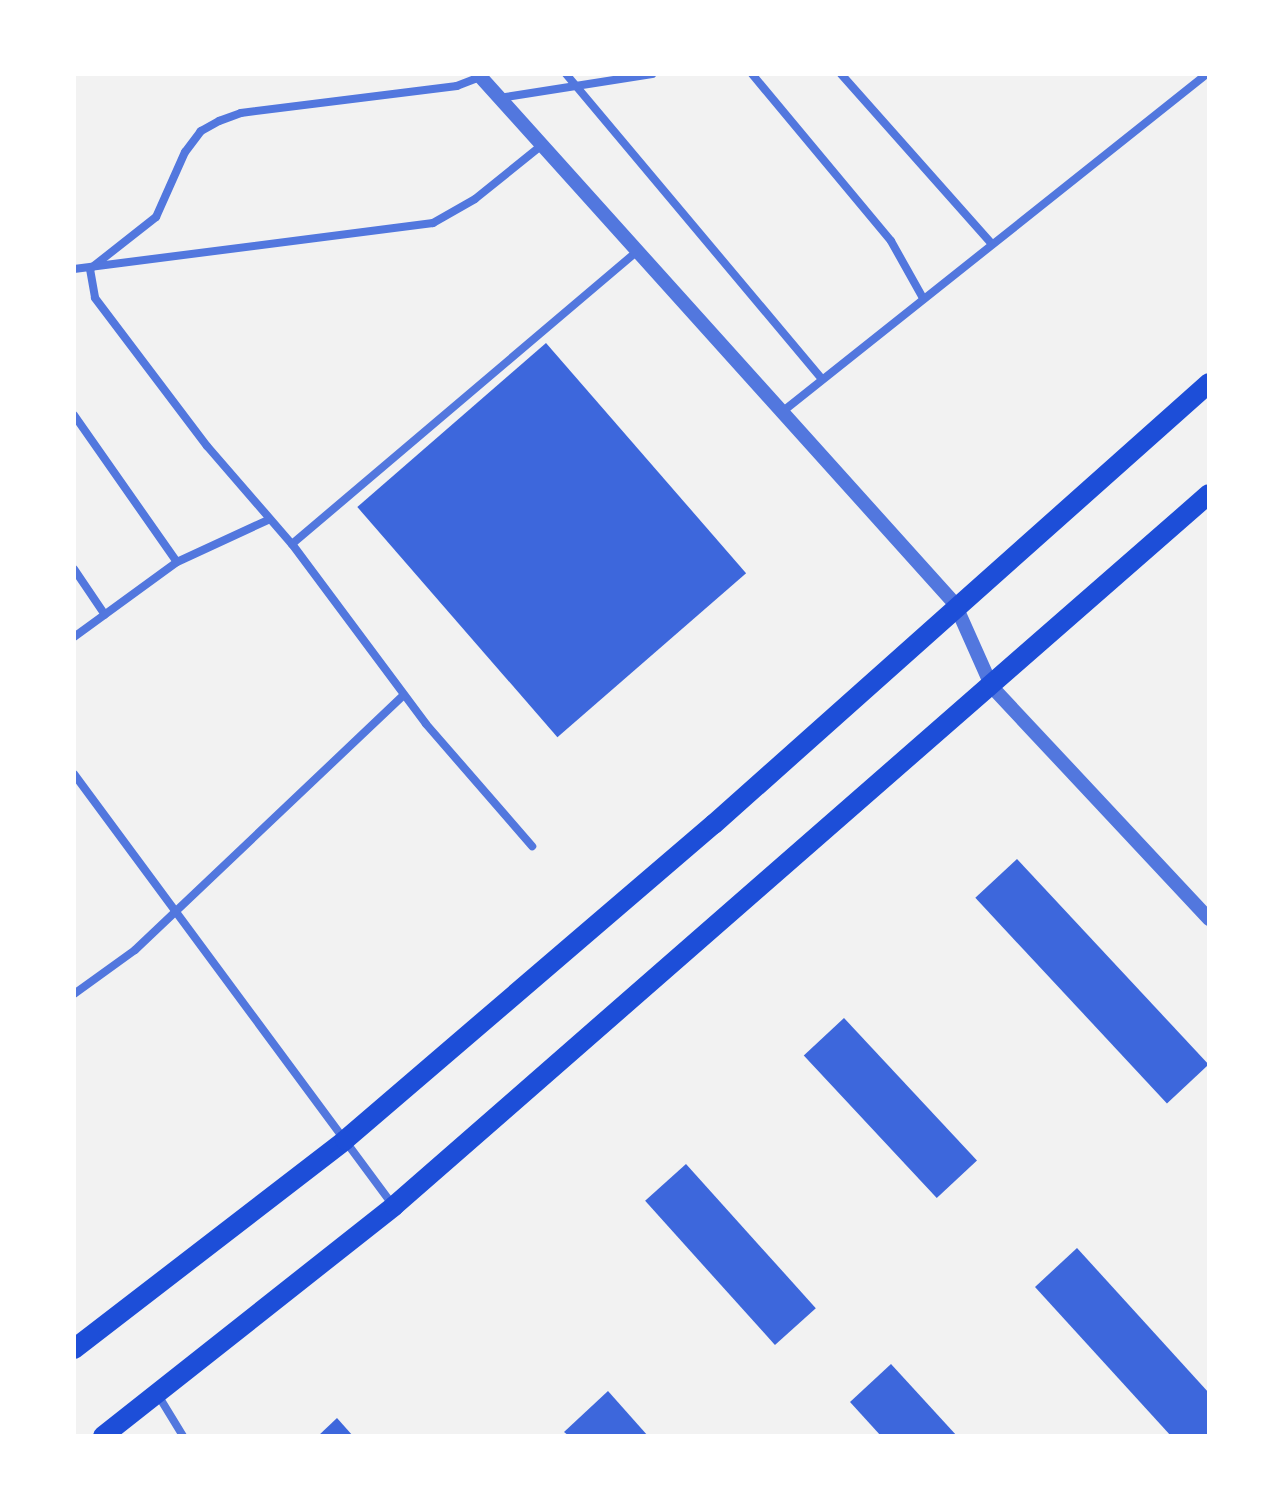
<!DOCTYPE html>
<html>
<head>
<meta charset="utf-8">
<style>
  body { margin:0 }
  #map { position:relative; width:1283px; height:1510px; overflow:hidden; background:#f2f2f2; font-family:"DejaVu Sans",sans-serif }
  div>[style] { position:absolute }
  [style*='--x'] { left:calc(var(--x)*1px); top:calc(var(--y)*1px); width:calc(var(--w)*1px); rotate:calc(var(--a)*1deg) }
  .building>* { inset:0; background:#3d67dc; transform-origin:0 0 }
  .minor>* { height:8px; margin:-4px; padding:0 4px; transform-origin:4px; border-radius:4px; background:#5277de }
  .tertiary>* { height:14px; margin:-7px; padding:0 7px; transform-origin:7px; border-radius:7px; background:#5277de }
  .primary>* { height:20px; margin:-10px; padding:0 10px; transform-origin:10px; border-radius:10px; background:#1d4ed8 }
  span { translate:-50% -50%; white-space:nowrap; text-align:center; line-height:1.15; -webkit-text-stroke:6px #fff; paint-order:stroke }
  .frame { position:absolute; inset:0; border:76px solid #fff; pointer-events:none }
</style>
</head>
<body>
<div id="map">
  <div class="building">
    <div style="left:546px;top:343px;width:305px;height:250px;rotate:49deg"></div>
    <div style="left:1017px;top:859px;width:281px;height:57px;rotate:47deg"></div>
    <div style="left:844px;top:1018px;width:195px;height:55px;rotate:47deg"></div>
    <div style="left:686px;top:1164px;width:194px;height:55px;rotate:48deg"></div>
    <div style="clip-path:polygon(1077px 1248px,1209px 1393px,1209px 1436px,1171px 1436px,1035px 1287px)"></div>
    <div style="clip-path:polygon(891px 1364px,957px 1436px,881px 1436px,850px 1402px)"></div>
    <div style="clip-path:polygon(608px 1391px,648px 1436px,569px 1436px,564px 1432px)"></div>
    <div style="clip-path:polygon(337px 1418px,353px 1436px,318px 1436px)"></div>
  </div>
  <div class="minor">
    <div style="--x:566;--y:74;--w:397;--a:50"></div>
    <div style="--x:752;--y:74;--w:217;--a:50.2"></div>
    <div style="--x:891;--y:241;--w:65;--a:60.7"></div>
    <div style="--x:841;--y:74;--w:227;--a:48.4"></div>
    <div style="--x:480;--y:77;--w:25;--a:159"></div>
    <div style="--x:457;--y:86;--w:218;--a:172.9"></div>
    <div style="--x:241;--y:113;--w:23;--a:160"></div>
    <div style="--x:219;--y:121;--w:21;--a:151"></div>
    <div style="--x:201;--y:131;--w:26;--a:127"></div>
    <div style="--x:185;--y:152;--w:71;--a:114"></div>
    <div style="--x:156;--y:217;--w:84;--a:141.8"></div>
    <div style="--x:90;--y:269;--w:29;--a:80"></div>
    <div style="--x:95;--y:298;--w:186;--a:52.9"></div>
    <div style="--x:207;--y:446;--w:130;--a:49.1"></div>
    <div style="--x:292;--y:544;--w:224;--a:53.3"></div>
    <div style="--x:426;--y:724;--w:162;--a:49"></div>
    <div style="--x:499;--y:98;--w:155;--a:-8.9"></div>
    <div style="--x:74;--y:269;--w:362;--a:-7.3"></div>
    <div style="--x:433;--y:223;--w:48;--a:-29.7"></div>
    <div style="--x:475;--y:199;--w:85;--a:-38.8"></div>
    <div style="--x:782;--y:412;--w:543;--a:-38.5"></div>
    <div style="--x:74;--y:415;--w:179;--a:55"></div>
    <div style="--x:292;--y:544;--w:451;--a:-40.3"></div>
    <div style="--x:74;--y:569;--w:55;--a:56"></div>
    <div style="--x:74;--y:637;--w:127;--a:-36.1"></div>
    <div style="--x:177;--y:562;--w:100;--a:-24.8"></div>
    <div style="--x:74;--y:774;--w:535;--a:53.52"></div>
    <div style="--x:74;--y:994;--w:75;--a:-35.8"></div>
    <div style="--x:135;--y:950;--w:369;--a:-43.5"></div>
    <div style="--x:158;--y:1395;--w:48;--a:58.6"></div>
  </div>
  <div class="tertiary">
    <div style="--x:478;--y:74;--w:713;--a:48.01"></div>
    <div style="--x:955;--y:604;--w:91;--a:66"></div>
    <div style="--x:992;--y:687;--w:318;--a:46.9"></div>
  </div>
  <div class="primary">
    <div style="--x:74;--y:1349;--w:342;--a:-37.6"></div>
    <div style="--x:345;--y:1140;--w:486;--a:-40.6"></div>
    <div style="--x:714;--y:824;--w:663;--a:-41.7"></div>
    <div style="--x:103;--y:1436;--w:371;--a:-38.3"></div>
    <div style="--x:394;--y:1206;--w:1082;--a:-41.14"></div>
  </div>
  <div class="frame"></div>
</div>
</body>
</html>
